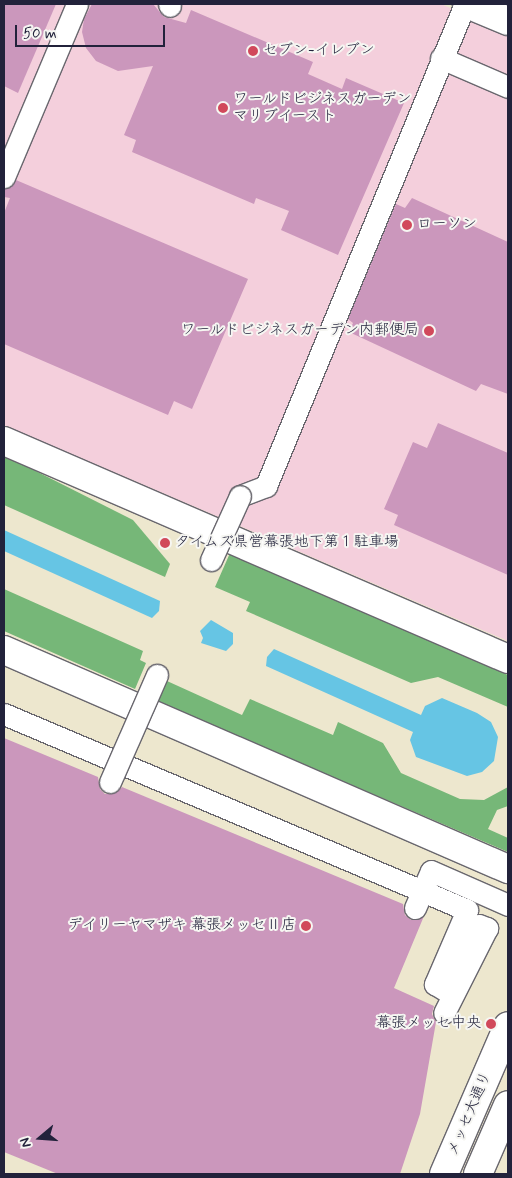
<!DOCTYPE html>
<html>
<head>
<meta charset="utf-8">
<style>
  body { margin:0 }
  #map { position:relative; width:512px; height:1178px; overflow:hidden; background:#ede7ce; font-family:Mynerve,"Klee One",sans-serif }
  div>[style] { position:absolute }
  [style*='--x'] { left:calc(var(--x)*1px); top:calc(var(--y)*1px); width:calc(var(--w)*1px); rotate:calc(var(--a)*1deg) }
  .built>* { inset:0; background:#f4cfdc }
  .forest>* { inset:0; background:#76b778 }
  .water>* { inset:0; background:#66c5e4 }
  .building>* { inset:0; background:#cb97bc }
  .roads { filter:drop-shadow(1px 0 #69676e) drop-shadow(-1px 0 #69676e) drop-shadow(0 1px #69676e) drop-shadow(0 -1px #69676e) }
  .street>* { height:21px; margin:-10.5px; padding:0 10.5px; transform-origin:10.5px; border-radius:10.5px; background:#fff }
  .secondary>* { height:28px; margin:-14px; padding:0 14px; transform-origin:14px; border-radius:14px; background:#fff }
  .bridges { filter:drop-shadow(1px 0 #69676e) drop-shadow(-1px 0 #69676e) drop-shadow(0 1px #69676e) drop-shadow(0 -1px #69676e) }
  .street-bridge>* { height:21px; margin:-10.5px; padding:0 10.5px; transform-origin:10.5px; border-radius:10.5px; background:#fff }
  .dots>* { width:14px; height:14px; translate:-50% -50%; box-sizing:border-box; border:2px solid #f6f6f2; border-radius:50% }
  span { translate:-50% -50%; white-space:nowrap; text-align:center; line-height:1.15; -webkit-text-stroke:4px #f6f6f2; paint-order:stroke }
  .poi-label { font-size:15px; color:#22223b }
  .left { translate:0 -50%; text-align:left }
  .right { translate:-100% -50%; text-align:right }
  .street-label { font-size:15px; color:#22223b }
  .frame { position:absolute; inset:0; border:5px solid #22223b; pointer-events:none }
  .north { position:absolute; left:15px; top:1113px; width:50px; height:50px; -webkit-text-stroke:4px #f6f6f2; paint-order:stroke; rotate:252deg; font-size:14px; font-weight:700; line-height:20px; text-align:center; color:#22223b }
  .north::after { content:''; display:block; margin:auto; width:18px; height:22px; background:#22223b; clip-path:polygon(50% 0,100% 100%,50% 72%,0 100%) }
  .scale { position:absolute; left:15px; top:25px; width:150px; height:22px; box-sizing:border-box; border:2px solid #22223b; border-top:0; padding-left:6px; font-size:15px; line-height:18px; white-space:nowrap; color:#22223b; -webkit-text-stroke:4px #f6f6f2; paint-order:stroke }
</style>
</head>
<body>
<div id="map">
  <div class="built">
    <div style="clip-path:polygon(4px 4px,441px 4px,508px 33px,508px 641px,4px 425px)"></div>
  </div>
  <div class="forest">
    <div style="clip-path:polygon(4px 455px,133px 520px,170px 564px,165px 577px,4px 505px)"></div>
    <div style="clip-path:polygon(230px 553px,508px 675px,508px 707px,438px 677px,411px 683px,246px 611px,250px 602px,215px 587px)"></div>
    <div style="clip-path:polygon(4px 589px,143px 651px,140px 660px,146px 663px,135px 689px,4px 631px)"></div>
    <div style="clip-path:polygon(167px 681px,242px 715px,250px 699px,333px 735px,338px 722px,383px 743px,401px 773px,460px 799px,484px 800px,508px 787px,508px 806px,497px 810px,488px 829px,508px 838px,508px 852px,156px 701px)"></div>
  </div>
  <div class="water">
    <div style="clip-path:polygon(4px 530px,160px 601px,159px 611px,152px 618px,4px 551px)"></div>
    <div style="clip-path:polygon(211px 620px,233px 633px,233px 644px,226px 651px,201px 643px,203px 638px,200px 631px)"></div>
    <div style="clip-path:polygon(274px 649px,421px 715px,425px 706px,442px 698px,477px 713px,491px 722px,498px 737px,494px 761px,482px 772px,467px 776px,416px 757px,410px 740px,413px 732px,266px 666px,267px 657px)"></div>
  </div>
  <div class="building">
    <div style="clip-path:polygon(4px 4px,56px 4px,18px 93px,4px 86px)"></div>
    <div style="clip-path:polygon(92px 4px,153px 4px,164px 17px,186px 23px,191px 10px,313px 62px,308px 74px,342px 89px,346px 78px,404px 103px,338px 255px,281px 230px,289px 211px,256px 198px,254px 204px,132px 152px,136px 140px,124px 135px,153px 66px,118px 71px,96px 61px,86px 48px,82px 32px,84px 19px)"></div>
    <div style="clip-path:polygon(16px 180px,248px 279px,192px 409px,174px 401px,168px 415px,4px 344px,4px 213px,10px 198px,4px 197px,4px 189px,11px 187px)"></div>
    <div style="clip-path:polygon(412px 198px,508px 242px,508px 394px,481px 384px,476px 391px,349px 332px,353px 323px,348px 319px,396px 204px,405px 208px)"></div>
    <div style="clip-path:polygon(438px 423px,508px 453px,508px 575px,394px 525px,398px 515px,384px 509px,413px 442px,427px 448px)"></div>
    <div style="clip-path:polygon(4px 738px,98px 777px,100px 789px,105px 794px,117px 792px,122px 787px,403px 904px,405px 915px,411px 920px,424px 916px,394px 988px,434px 1006px,432px 1014px,436px 1022px,420px 1114px,400px 1174px,58px 1174px,4px 1152px)"></div>
  </div>
  <div class="roads">
    <div class="street">
      <div style="--x:169;--y:4;--w:2;--a:63"></div>
      <div style="--x:441;--y:58;--w:73;--a:23.4"></div>
      <div style="--x:4;--y:177;--w:188;--a:-67.1"></div>
      <div style="--x:240;--y:496;--w:28;--a:-21"></div>
      <div style="--x:266;--y:486;--w:521;--a:-67.57"></div>
      <div style="--x:4;--y:714;--w:503;--a:22.94"></div>
      <div style="--x:467;--y:910;--w:81;--a:113.4"></div>
      <div style="--x:435;--y:984;--w:12;--a:31"></div>
      <div style="--x:445;--y:990;--w:73;--a:-62.4"></div>
      <div style="--x:479;--y:925;--w:9;--a:21"></div>
      <div style="--x:487;--y:928;--w:95;--a:116.8"></div>
      <div style="--x:415;--y:908;--w:40;--a:-66.6"></div>
      <div style="--x:431;--y:871;--w:84;--a:23.8"></div>
    </div>
    <div class="secondary">
      <div style="--x:467;--y:4;--w:44;--a:22.5"></div>
      <div style="--x:4;--y:441;--w:549;--a:23.39"></div>
      <div style="--x:4;--y:650;--w:550;--a:23.49"></div>
      <div style="--x:444;--y:1174;--w:161;--a:-66.6"></div>
      <div style="--x:478;--y:1174;--w:75;--a:-66.5"></div>
    </div>
  </div>
  <div class="bridges">
    <div class="street-bridge">
      <div style="--x:211;--y:560;--w:70;--a:-65.6"></div>
      <div style="--x:110;--y:782;--w:117;--a:-66.3"></div>
    </div>
  </div>
  <div class="dots">
    <div style="left:253px;top:51px;background:#d1495b"></div>
    <div style="left:223px;top:108px;background:#d1495b"></div>
    <div style="left:407px;top:225px;background:#d1495b"></div>
    <div style="left:429px;top:331px;background:#d1495b"></div>
    <div style="left:165px;top:543px;background:#d1495b"></div>
    <div style="left:306px;top:926px;background:#d1495b"></div>
    <div style="left:491px;top:1024px;background:#d1495b"></div>
  </div>
  <div class="poi-label">
    <span class="left" style="left:263px;top:51px">セブン-イレブン</span>
    <span class="left" style="left:233px;top:108px">ワールドビジネスガーデン<br>マリブイースト</span>
    <span class="left" style="left:417px;top:225px">ローソン</span>
    <span class="right" style="left:419px;top:331px">ワールドビジネスガーデン内郵便局</span>
    <span class="left" style="left:175px;top:543px">タイムズ県営幕張地下第１駐車場</span>
    <span class="right" style="left:296px;top:926px">デイリーヤマザキ 幕張メッセⅡ店</span>
    <span class="right" style="left:481px;top:1024px">幕張メッセ中央</span>
  </div>
  <div class="street-label">
    <span style="left:470px;top:1114px;rotate:-67deg">メッセ大通り</span>
  </div>
  <div class="frame"></div>
  <div class="north">N</div>
  <div class="scale">50 m</div>
</div>
</body>
</html>
